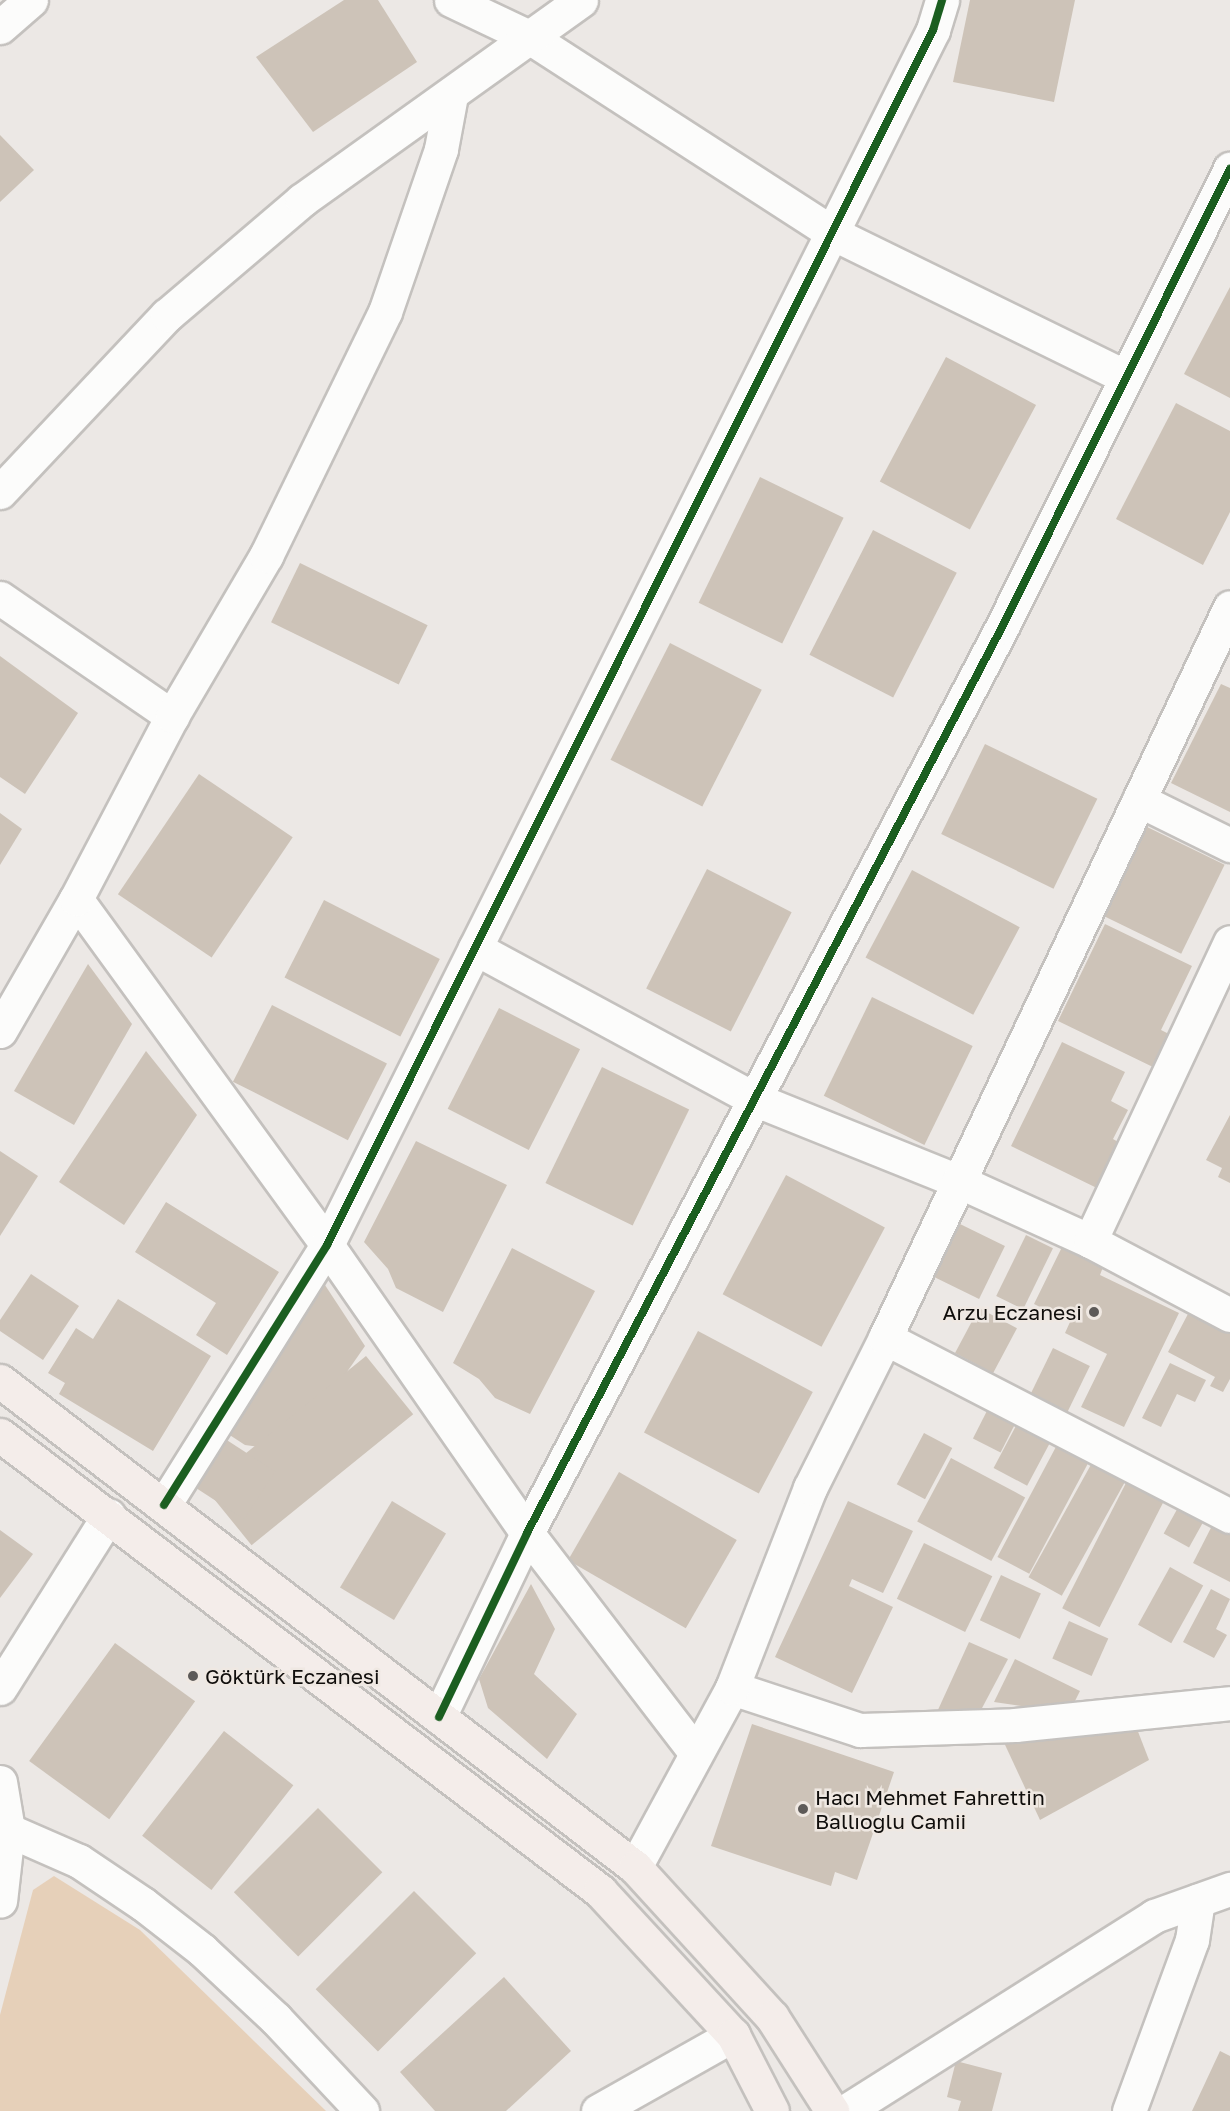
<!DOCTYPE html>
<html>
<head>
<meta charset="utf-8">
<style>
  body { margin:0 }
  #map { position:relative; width:1230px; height:2111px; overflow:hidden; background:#ece8e5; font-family:"Golos Text",sans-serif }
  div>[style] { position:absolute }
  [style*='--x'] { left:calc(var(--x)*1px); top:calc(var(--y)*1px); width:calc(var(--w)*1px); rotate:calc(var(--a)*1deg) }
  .green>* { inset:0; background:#e6d0b9 }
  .building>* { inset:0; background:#cdc3b8; transform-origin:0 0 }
  .roads { filter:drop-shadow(2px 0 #c4c1be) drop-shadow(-2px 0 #c4c1be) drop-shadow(0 2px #c4c1be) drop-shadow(0 -2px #c4c1be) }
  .minor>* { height:33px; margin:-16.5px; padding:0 16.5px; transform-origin:16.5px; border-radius:16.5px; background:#fcfcfb }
  .major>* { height:33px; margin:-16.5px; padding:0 16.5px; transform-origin:16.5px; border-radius:16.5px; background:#f4edea }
  .cycleway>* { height:8px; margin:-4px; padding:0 4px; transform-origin:4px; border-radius:4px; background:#1b5e20 }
  .dots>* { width:16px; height:16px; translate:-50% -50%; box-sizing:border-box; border:3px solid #efe8e2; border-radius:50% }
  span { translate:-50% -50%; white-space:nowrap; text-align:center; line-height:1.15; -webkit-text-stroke:5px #efe8e2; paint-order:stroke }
  .poi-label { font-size:21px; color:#100e0c }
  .right { translate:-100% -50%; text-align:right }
  .left { translate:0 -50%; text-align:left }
</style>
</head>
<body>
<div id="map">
  <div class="green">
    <div style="clip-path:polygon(54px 1876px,140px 1930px,326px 2111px,0 2111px,0 2015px,33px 1890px)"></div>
  </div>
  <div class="building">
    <div style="clip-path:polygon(344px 0,378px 0,417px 62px,313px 132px,256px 57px)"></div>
    <div style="clip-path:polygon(970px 0,1075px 0,1054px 102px,953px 82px)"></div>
    <div style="clip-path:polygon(0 135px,34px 170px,0 202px)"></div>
    <div style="clip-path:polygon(1230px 287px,1230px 398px,1184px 374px)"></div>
    <div style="left:946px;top:357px;width:102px;height:141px;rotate:28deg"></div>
    <div style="clip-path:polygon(1176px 403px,1230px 431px,1230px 512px,1203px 565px,1116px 519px)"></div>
    <div style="left:760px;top:477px;width:93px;height:140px;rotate:26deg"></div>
    <div style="left:873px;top:530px;width:94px;height:140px;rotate:27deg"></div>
    <div style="left:300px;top:563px;width:142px;height:66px;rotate:26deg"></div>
    <div style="left:670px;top:643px;width:103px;height:131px;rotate:27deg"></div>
    <div style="clip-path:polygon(0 656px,78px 713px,25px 794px,0 777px)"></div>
    <div style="clip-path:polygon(1221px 684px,1230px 688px,1230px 812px,1171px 783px)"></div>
    <div style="left:985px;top:744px;width:125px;height:100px;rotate:26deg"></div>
    <div style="left:199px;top:774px;width:113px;height:145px;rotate:34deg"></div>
    <div style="clip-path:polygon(0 813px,22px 829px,0 865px)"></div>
    <div style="left:1141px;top:824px;width:93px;height:99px;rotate:26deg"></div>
    <div style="left:707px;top:869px;width:95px;height:134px;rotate:27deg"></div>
    <div style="left:912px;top:870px;width:122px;height:99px;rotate:28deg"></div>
    <div style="left:324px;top:900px;width:130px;height:87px;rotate:27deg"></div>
    <div style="clip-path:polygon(1105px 924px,1192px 966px,1161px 1030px,1171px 1035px,1155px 1068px,1058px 1021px)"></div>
    <div style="clip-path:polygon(88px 964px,132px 1024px,74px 1125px,14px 1091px)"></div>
    <div style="left:872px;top:997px;width:112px;height:110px;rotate:26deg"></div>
    <div style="left:272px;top:1005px;width:129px;height:86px;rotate:27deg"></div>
    <div style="left:499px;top:1008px;width:91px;height:113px;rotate:27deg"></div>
    <div style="clip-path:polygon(1062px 1042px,1125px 1072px,1111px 1101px,1128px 1110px,1113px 1139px,1125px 1146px,1103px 1191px,1011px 1146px)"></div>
    <div style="clip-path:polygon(146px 1051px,197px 1115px,124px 1225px,59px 1182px)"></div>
    <div style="left:602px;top:1067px;width:97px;height:129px;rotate:26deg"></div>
    <div style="clip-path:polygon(1230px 1115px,1230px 1183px,1218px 1177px,1222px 1168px,1206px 1160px)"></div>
    <div style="clip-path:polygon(416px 1141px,507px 1185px,443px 1312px,396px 1288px,388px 1269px,364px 1242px)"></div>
    <div style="clip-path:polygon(0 1151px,38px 1176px,0 1236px)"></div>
    <div style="left:786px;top:1175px;width:112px;height:135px;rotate:28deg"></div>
    <div style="clip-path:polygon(166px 1202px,279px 1272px,227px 1355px,196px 1335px,216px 1303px,135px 1252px)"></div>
    <div style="left:960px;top:1224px;width:50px;height:59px;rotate:26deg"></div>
    <div style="left:1026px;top:1235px;width:30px;height:68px;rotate:26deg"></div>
    <div style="clip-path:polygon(1062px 1247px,1103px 1267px,1100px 1275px,1179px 1313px,1124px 1427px,1081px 1407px,1107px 1354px,1065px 1333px,1070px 1322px,1034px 1304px)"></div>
    <div style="clip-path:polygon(512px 1248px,595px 1291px,530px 1414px,495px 1398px,479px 1379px,453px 1363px)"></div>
    <div style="clip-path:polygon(31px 1274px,79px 1306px,43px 1360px,0 1331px,0 1320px)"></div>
    <div style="clip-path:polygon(321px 1279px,365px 1346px,292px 1451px,245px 1445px,222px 1430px)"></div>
    <div style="clip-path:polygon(118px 1299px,211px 1356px,153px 1451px,59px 1394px,65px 1383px,48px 1373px,76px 1328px,93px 1339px)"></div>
    <div style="left:979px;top:1308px;width:43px;height:51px;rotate:28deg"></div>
    <div style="clip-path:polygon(1189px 1312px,1230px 1333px,1230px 1379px,1223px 1392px,1210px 1386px,1215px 1377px,1168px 1352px)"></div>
    <div style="left:698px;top:1331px;width:130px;height:115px;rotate:28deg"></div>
    <div style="left:1053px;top:1348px;width:41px;height:55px;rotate:26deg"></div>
    <div style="left:366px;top:1356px;width:75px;height:208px;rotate:51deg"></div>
    <div style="clip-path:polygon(1170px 1363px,1206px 1380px,1195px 1402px,1177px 1394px,1161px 1427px,1142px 1418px)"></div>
    <div style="left:992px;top:1401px;width:31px;height:42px;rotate:27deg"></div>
    <div style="left:1018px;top:1422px;width:38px;height:52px;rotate:28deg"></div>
    <div style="left:924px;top:1433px;width:32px;height:58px;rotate:28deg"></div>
    <div style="left:219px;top:1435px;width:67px;height:57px;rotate:33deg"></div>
    <div style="left:1058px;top:1443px;width:36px;height:129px;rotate:28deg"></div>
    <div style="left:951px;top:1458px;width:84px;height:72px;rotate:28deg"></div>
    <div style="left:1093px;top:1461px;width:38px;height:133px;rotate:29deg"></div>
    <div style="left:619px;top:1472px;width:136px;height:102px;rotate:30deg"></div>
    <div style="left:1128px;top:1479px;width:42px;height:145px;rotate:27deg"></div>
    <div style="left:1185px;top:1495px;width:29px;height:44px;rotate:29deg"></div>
    <div style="left:392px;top:1501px;width:63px;height:101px;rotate:31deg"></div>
    <div style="clip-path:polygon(848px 1501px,913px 1531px,883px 1593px,852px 1579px,849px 1586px,893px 1607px,852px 1693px,775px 1657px)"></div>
    <div style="clip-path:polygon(1217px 1516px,1230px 1522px,1230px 1582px,1193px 1563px)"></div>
    <div style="clip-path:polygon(0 1530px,33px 1554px,0 1598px)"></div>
    <div style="left:924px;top:1543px;width:76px;height:62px;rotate:26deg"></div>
    <div style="left:1170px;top:1567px;width:38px;height:66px;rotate:29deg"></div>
    <div style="left:1001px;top:1575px;width:44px;height:50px;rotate:25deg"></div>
    <div style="clip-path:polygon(531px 1584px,555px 1629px,534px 1674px,577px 1714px,547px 1759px,488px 1708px,479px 1679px)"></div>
    <div style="clip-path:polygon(1211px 1589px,1230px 1599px,1216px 1629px,1227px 1635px,1214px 1658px,1183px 1642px)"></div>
    <div style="left:1069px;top:1621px;width:43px;height:41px;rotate:24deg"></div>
    <div style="clip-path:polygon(969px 1642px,1008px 1659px,981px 1710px,937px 1712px)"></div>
    <div style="left:115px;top:1643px;width:99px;height:146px;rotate:36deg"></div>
    <div style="clip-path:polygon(1015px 1659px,1080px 1691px,1069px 1713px,994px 1702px)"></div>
    <div style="clip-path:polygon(752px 1724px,894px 1772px,857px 1880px,835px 1872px,831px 1886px,711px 1846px)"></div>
    <div style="clip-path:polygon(1137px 1729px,1149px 1760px,1040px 1820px,1000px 1734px)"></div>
    <div style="left:224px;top:1731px;width:88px;height:133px;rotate:38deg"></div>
    <div style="left:318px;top:1808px;width:91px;height:119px;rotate:45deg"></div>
    <div style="left:414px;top:1891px;width:88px;height:139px;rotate:45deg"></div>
    <div style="clip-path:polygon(504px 1977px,571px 2051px,506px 2111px,435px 2111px,400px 2072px)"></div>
    <div style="clip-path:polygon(1220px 2051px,1230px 2056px,1230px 2111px,1192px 2111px)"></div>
    <div style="clip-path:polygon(956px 2061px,1002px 2073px,992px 2111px,958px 2111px,961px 2101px,947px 2097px)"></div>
  </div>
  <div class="roads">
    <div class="minor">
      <div style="--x:451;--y:0;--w:89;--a:25.4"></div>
      <div style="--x:531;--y:38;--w:359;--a:32.9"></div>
      <div style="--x:832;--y:233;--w:327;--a:26.1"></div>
      <div style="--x:0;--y:27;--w:41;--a:-41.1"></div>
      <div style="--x:0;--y:492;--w:243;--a:-46.7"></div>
      <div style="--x:167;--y:315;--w:177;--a:-40.4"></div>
      <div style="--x:302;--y:200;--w:343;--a:-35.6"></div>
      <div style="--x:0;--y:598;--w:209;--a:34.5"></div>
      <div style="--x:1139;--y:800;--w:102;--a:26.3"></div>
      <div style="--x:76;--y:899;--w:427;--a:54"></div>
      <div style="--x:327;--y:1245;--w:351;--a:55.2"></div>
      <div style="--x:527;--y:1533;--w:276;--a:52.5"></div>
      <div style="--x:475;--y:948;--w:317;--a:28.4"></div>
      <div style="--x:754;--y:1099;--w:220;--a:21.9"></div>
      <div style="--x:958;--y:1181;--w:145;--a:24.4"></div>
      <div style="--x:1090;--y:1241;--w:158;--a:27.9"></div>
      <div style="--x:0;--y:1031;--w:152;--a:-60.1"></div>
      <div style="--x:76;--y:899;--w:207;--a:-62.3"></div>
      <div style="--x:172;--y:716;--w:186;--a:-59.6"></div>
      <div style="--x:266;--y:556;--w:271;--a:-64"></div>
      <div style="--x:385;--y:312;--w:172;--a:-71"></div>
      <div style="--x:441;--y:149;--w:55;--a:-79.5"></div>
      <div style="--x:1090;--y:1241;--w:330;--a:-64.9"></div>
      <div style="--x:885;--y:1338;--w:388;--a:27.3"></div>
      <div style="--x:164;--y:1505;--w:307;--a:-57.9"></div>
      <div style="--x:327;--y:1245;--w:1358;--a:-63.49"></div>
      <div style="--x:933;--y:30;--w:31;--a:-73"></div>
      <div style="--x:0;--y:1688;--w:204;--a:-57.8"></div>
      <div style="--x:732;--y:1688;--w:135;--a:18.2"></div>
      <div style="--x:860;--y:1730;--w:155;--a:-1.8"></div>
      <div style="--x:1015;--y:1725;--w:216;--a:-5.8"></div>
      <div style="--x:439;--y:1717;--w:204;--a:-64.4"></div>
      <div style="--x:527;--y:1533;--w:1023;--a:-62.33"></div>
      <div style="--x:1002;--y:627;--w:512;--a:-63.54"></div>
      <div style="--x:0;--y:1782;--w:49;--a:80.5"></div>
      <div style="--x:8;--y:1830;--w:71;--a:96.4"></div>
      <div style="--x:8;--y:1830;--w:77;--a:23.6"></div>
      <div style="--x:79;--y:1861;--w:77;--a:33.9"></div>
      <div style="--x:143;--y:1904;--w:75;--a:37.9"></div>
      <div style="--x:202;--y:1950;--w:101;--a:43"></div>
      <div style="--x:276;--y:2019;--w:126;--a:46.9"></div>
      <div style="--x:635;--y:1867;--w:204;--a:-61.5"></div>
      <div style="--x:732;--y:1688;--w:215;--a:-68.7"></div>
      <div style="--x:810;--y:1488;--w:168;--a:-63.4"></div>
      <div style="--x:885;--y:1338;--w:808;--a:-64.73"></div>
      <div style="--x:598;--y:2111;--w:155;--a:-29.4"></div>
      <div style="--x:846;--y:2111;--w:365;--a:-32.3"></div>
      <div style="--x:1154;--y:1916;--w:81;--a:-19.6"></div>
      <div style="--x:1129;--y:2111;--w:182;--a:-69.8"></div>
      <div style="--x:1192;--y:1940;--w:40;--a:-81.5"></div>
    </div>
    <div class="major">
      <div style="--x:0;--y:1381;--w:800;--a:37.43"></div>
      <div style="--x:635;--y:1867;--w:203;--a:47.6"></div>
      <div style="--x:772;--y:2017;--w:112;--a:57.4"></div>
      <div style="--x:0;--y:1435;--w:754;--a:37.23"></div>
      <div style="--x:600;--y:1891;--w:196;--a:47.3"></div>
      <div style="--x:733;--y:2035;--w:85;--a:62.8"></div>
    </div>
  </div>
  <div class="cycleway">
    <div style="--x:164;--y:1505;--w:307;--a:-57.9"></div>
    <div style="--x:327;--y:1245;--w:1358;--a:-63.49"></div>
    <div style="--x:933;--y:30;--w:31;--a:-73"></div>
    <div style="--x:439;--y:1717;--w:204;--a:-64.4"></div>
    <div style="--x:527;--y:1533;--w:1023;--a:-62.33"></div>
    <div style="--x:1002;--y:627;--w:512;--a:-63.54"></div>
  </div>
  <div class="dots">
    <div style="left:1094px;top:1312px;background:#5d5a58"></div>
    <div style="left:193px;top:1676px;background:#5d5a58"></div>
    <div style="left:803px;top:1809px;background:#5d5a58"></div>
  </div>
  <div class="poi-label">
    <span class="right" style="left:1082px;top:1312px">Arzu Eczanesi</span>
    <span class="left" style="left:205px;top:1676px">Göktürk Eczanesi</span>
    <span class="left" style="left:815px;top:1809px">Hacı Mehmet Fahrettin<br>Ballıoğlu Camii</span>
  </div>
</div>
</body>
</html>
